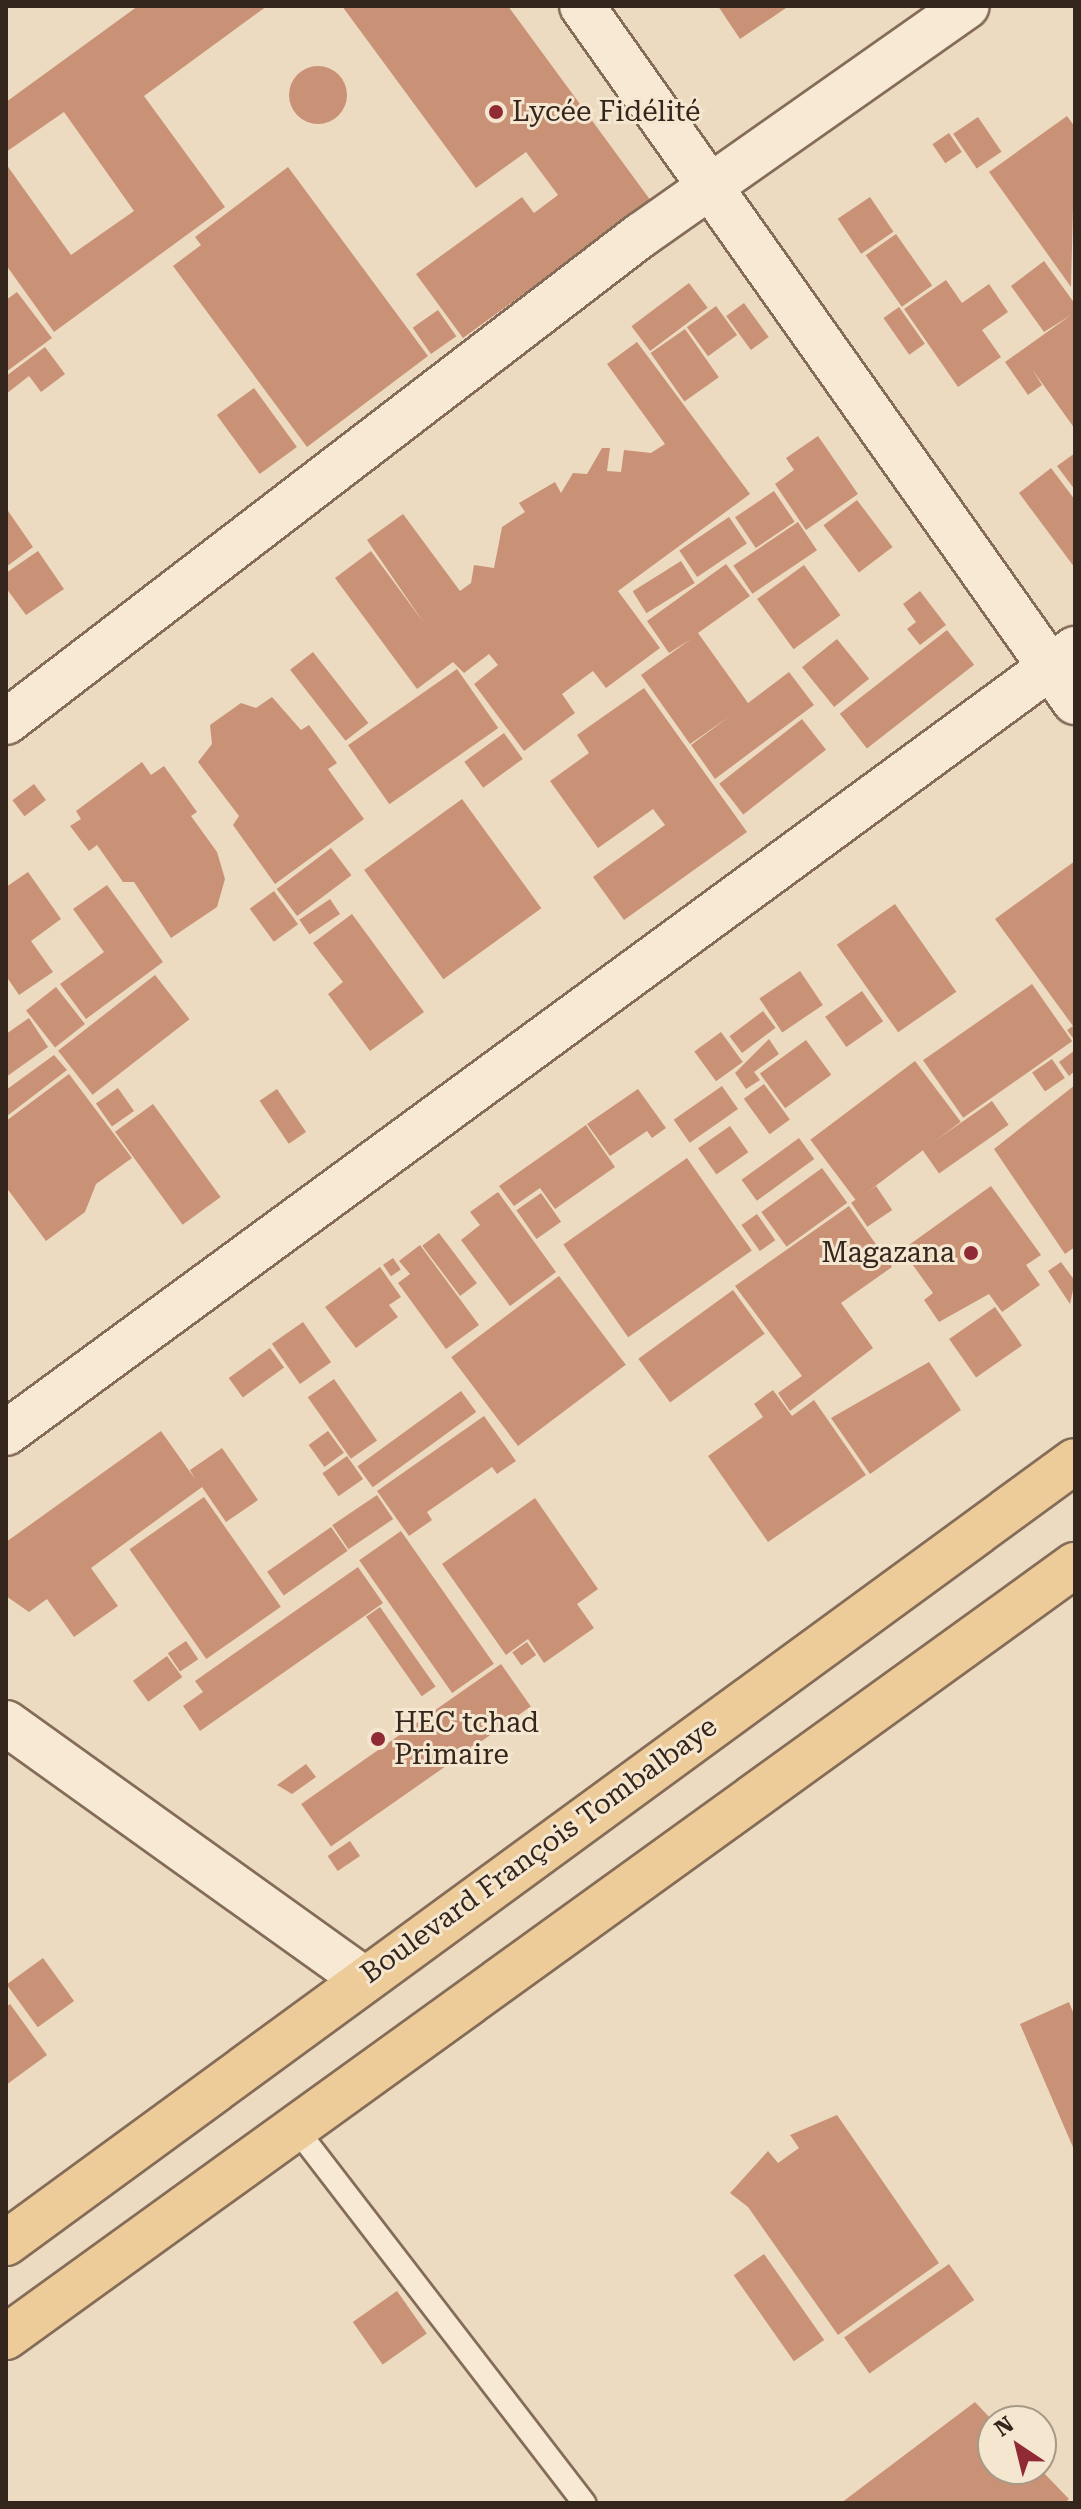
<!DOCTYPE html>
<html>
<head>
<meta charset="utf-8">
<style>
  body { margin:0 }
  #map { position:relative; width:1081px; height:2509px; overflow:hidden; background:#ecdbc0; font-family:"Roboto Serif",serif }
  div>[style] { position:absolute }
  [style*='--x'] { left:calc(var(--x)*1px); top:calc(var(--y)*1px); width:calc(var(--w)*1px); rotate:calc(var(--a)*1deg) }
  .building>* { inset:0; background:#c99277; transform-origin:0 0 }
  .round { border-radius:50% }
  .roads { filter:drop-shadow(2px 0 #846c59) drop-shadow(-2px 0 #846c59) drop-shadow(0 2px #846c59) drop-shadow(0 -2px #846c59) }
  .lane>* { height:22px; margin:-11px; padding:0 11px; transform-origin:11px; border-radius:11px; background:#f7e9d3 }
  .street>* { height:44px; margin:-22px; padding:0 22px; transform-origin:22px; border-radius:22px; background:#f7e9d3 }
  .primary>* { height:44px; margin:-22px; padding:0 22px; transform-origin:22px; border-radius:22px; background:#ec9 }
  .dots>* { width:22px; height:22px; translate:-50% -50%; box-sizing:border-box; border:4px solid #f4e6cf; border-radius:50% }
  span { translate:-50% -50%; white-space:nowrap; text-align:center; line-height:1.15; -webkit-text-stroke:6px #f4e6cf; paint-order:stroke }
  .poi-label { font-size:28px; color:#34261d }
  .left { translate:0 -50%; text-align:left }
  .right { translate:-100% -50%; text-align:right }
  .street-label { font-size:28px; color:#34261d }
  .frame { position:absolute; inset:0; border:8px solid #34261d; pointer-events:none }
  .north { position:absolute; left:977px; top:2405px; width:80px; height:80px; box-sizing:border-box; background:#f4e6cf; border:2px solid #a79988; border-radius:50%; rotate:325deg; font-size:22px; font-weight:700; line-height:32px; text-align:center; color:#34261d }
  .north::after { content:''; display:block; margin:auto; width:28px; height:36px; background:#902b36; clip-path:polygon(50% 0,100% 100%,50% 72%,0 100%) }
</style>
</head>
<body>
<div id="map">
  <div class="building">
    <div style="clip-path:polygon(138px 6px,267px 6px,144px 96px,225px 207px,54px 332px,6px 265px,6px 164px,71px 255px,134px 211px,64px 112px,6px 152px,6px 102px)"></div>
    <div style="clip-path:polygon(342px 6px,508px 6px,651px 201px,463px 338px,416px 274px,522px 197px,534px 213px,558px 195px,526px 152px,476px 188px)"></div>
    <div style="clip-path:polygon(718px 6px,789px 6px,740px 39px)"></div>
    <div class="round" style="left:289px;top:66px;width:58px;height:58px"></div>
    <div style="clip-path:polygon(1067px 116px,1075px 127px,1071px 287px,989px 172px)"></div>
    <div style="left:978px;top:117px;width:42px;height:30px;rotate:56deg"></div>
    <div style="left:949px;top:133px;width:23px;height:20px;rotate:56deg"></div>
    <div style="clip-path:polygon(288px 167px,428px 356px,307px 447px,173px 266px,201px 245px,195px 237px)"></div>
    <div style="left:870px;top:197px;width:42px;height:39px;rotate:56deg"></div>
    <div style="left:896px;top:234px;width:63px;height:37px;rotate:55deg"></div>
    <div style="clip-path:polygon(1044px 261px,1075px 304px,1075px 429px,1032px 369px,1042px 385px,1028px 395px,1005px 362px,1071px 315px,1044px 332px,1011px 286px)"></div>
    <div style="clip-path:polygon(946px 280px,962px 303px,989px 284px,1008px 312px,982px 330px,1001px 357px,958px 387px,904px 309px)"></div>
    <div style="left:689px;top:283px;width:31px;height:72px;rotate:53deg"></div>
    <div style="clip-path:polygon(17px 292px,52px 338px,6px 372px,6px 300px)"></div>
    <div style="left:744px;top:303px;width:42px;height:22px;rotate:54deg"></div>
    <div style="left:716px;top:306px;width:36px;height:36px;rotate:54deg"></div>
    <div style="left:899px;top:307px;width:45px;height:19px;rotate:55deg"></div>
    <div style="left:438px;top:310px;width:32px;height:31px;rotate:55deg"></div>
    <div style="left:685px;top:329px;width:59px;height:42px;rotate:55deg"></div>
    <div style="clip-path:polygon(637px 342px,750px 494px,618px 591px,660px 648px,606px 688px,593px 671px,562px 694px,575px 713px,524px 751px,474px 684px,498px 665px,489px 654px,464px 673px,453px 662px,417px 689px,335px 578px,371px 551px,424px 623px,367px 540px,403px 514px,460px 591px,471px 583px,474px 565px,494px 568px,502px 527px,525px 512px,519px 503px,555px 482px,561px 493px,573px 473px,587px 474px,602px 448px,610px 448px,607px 471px,621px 472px,624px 450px,651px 453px,665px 444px,607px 364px)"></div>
    <div style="clip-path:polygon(45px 347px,65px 374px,41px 392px,29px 376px,6px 394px,6px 376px)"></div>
    <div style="left:254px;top:388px;width:73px;height:46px;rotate:54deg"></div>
    <div style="clip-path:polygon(818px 436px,858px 494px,806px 530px,775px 484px,794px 470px,786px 458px)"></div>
    <div style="clip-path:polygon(1075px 453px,1075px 490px,1057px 466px)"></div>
    <div style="clip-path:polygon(1051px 468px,1075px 500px,1075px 568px,1019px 493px)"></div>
    <div style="left:774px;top:491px;width:37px;height:47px;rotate:56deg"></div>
    <div style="left:857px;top:500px;width:59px;height:42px;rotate:53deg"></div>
    <div style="clip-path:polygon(6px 508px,33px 547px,6px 567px)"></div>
    <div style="left:729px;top:517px;width:32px;height:60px;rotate:56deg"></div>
    <div style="left:798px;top:522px;width:34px;height:78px;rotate:56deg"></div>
    <div style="clip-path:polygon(38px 551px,64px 589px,26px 615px,6px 588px,6px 573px)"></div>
    <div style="left:681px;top:561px;width:26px;height:57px;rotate:58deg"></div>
    <div style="clip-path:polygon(726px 564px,750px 596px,698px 633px,748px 703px,789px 672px,814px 705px,715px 779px,691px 745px,730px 716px,690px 744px,641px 675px,691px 639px,669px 653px,647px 621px)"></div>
    <div style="left:804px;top:565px;width:62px;height:58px;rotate:54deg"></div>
    <div style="clip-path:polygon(920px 591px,946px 625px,920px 645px,907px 629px,916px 622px,903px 604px)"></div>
    <div style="left:947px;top:630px;width:44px;height:136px;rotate:52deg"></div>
    <div style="left:837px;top:639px;width:51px;height:45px;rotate:51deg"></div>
    <div style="left:313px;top:652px;width:90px;height:29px;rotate:52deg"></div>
    <div style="left:457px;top:669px;width:72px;height:133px;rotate:55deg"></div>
    <div style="clip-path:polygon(644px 688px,747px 832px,624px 920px,593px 877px,665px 825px,653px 809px,598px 848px,550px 781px,589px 753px,577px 735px)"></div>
    <div style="clip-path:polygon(272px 697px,301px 730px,309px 725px,337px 763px,328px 769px,364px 819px,275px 884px,233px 825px,239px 816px,198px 762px,212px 744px,210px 725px,241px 703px,256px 708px)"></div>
    <div style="left:802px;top:719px;width:39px;height:105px;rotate:52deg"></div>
    <div style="left:504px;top:733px;width:32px;height:49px;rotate:54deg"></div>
    <div style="clip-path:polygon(142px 762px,151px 775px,164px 766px,197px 812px,191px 816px,217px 852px,225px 879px,217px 907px,171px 938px,134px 882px,123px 882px,97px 845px,89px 851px,70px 826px,81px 819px,76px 811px)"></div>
    <div style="left:34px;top:784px;width:20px;height:27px;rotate:53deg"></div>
    <div style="left:462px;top:799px;width:135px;height:121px;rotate:54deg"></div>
    <div style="left:331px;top:848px;width:34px;height:68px;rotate:53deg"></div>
    <div style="clip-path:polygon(1075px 861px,1075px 1041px,1067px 1030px,1073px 1026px,995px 919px)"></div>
    <div style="clip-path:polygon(28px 872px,61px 919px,31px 941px,53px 972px,19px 995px,6px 976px,6px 887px)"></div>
    <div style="clip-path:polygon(107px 885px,163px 962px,86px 1019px,60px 984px,104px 952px,73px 909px)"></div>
    <div style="left:274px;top:891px;width:41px;height:30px;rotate:54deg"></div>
    <div style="left:330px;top:899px;width:18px;height:37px;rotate:56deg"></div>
    <div style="left:895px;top:904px;width:107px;height:71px;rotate:55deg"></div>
    <div style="clip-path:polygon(352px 914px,424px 1012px,370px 1051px,328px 994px,343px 982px,313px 943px)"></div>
    <div style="left:800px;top:971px;width:41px;height:49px;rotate:56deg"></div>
    <div style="left:155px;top:975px;width:56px;height:123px;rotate:52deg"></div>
    <div style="left:1032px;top:984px;width:70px;height:133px;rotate:55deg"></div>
    <div style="left:56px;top:987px;width:47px;height:38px;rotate:52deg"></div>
    <div style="left:862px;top:991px;width:37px;height:45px;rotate:55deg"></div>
    <div style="left:763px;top:1011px;width:21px;height:42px;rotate:53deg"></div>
    <div style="clip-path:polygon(29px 1018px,48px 1047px,6px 1077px,6px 1034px)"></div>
    <div style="left:721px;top:1032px;width:37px;height:33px;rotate:54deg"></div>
    <div style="clip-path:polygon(769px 1039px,779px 1054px,754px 1072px,760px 1080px,746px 1089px,735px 1073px)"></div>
    <div style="left:806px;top:1040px;width:43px;height:57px;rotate:54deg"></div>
    <div style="clip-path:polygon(1075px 1050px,1075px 1071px,1069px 1076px,1059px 1062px)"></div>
    <div style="clip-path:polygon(54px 1055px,67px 1070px,7px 1116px,6px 1090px)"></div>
    <div style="left:1052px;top:1059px;width:23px;height:24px;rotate:56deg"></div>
    <div style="left:915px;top:1061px;width:76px;height:131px;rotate:53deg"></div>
    <div style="clip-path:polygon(69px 1074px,132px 1158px,96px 1184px,85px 1212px,46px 1241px,6px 1187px,6px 1121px)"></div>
    <div style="left:764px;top:1084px;width:44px;height:25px;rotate:54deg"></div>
    <div style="clip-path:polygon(1075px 1085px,1075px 1247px,1065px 1254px,994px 1149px)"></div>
    <div style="left:722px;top:1086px;width:28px;height:59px;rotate:55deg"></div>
    <div style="left:118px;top:1088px;width:28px;height:27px;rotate:55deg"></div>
    <div style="left:277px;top:1089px;width:52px;height:21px;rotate:56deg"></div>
    <div style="clip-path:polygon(638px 1089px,666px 1128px,652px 1138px,647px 1131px,610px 1156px,587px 1124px)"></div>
    <div style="left:992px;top:1101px;width:29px;height:85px;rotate:55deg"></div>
    <div style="left:153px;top:1104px;width:115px;height:47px;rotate:54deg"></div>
    <div style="clip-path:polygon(586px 1125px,615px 1167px,555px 1209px,540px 1188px,514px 1206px,499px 1186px)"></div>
    <div style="left:730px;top:1126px;width:32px;height:39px;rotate:55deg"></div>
    <div style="left:799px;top:1138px;width:26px;height:71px;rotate:54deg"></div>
    <div style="left:687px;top:1158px;width:113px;height:151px;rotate:55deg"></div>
    <div style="left:822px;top:1168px;width:43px;height:75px;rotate:54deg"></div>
    <div style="left:876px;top:1186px;width:29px;height:30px;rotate:56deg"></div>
    <div style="clip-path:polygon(991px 1186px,1041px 1255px,1026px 1265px,1040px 1285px,1002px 1312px,989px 1294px,939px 1322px,924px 1300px,933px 1293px,902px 1250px)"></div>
    <div style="clip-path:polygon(498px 1192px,556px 1272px,510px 1306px,461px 1240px,480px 1225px,470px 1212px)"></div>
    <div style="left:541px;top:1193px;width:35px;height:30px;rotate:55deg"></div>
    <div style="clip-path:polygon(849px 1206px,892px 1267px,841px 1303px,873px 1348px,790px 1411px,778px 1393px,802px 1376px,735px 1286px)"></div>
    <div style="left:757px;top:1214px;width:32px;height:19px;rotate:55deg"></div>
    <div style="left:439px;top:1233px;width:63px;height:21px;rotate:53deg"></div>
    <div style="clip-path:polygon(420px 1245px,479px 1325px,446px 1349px,398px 1283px,410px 1274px,399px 1261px)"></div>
    <div style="left:393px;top:1258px;width:14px;height:12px;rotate:56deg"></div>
    <div style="clip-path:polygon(1061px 1262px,1075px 1281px,1070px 1304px,1048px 1271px)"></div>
    <div style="clip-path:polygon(380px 1267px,401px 1297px,389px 1305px,398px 1317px,356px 1348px,325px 1307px)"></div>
    <div style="left:559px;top:1276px;width:111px;height:135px;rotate:53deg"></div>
    <div style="left:733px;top:1290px;width:54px;height:117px;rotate:54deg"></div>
    <div style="left:995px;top:1307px;width:47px;height:56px;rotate:55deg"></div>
    <div style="left:303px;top:1322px;width:49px;height:38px;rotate:55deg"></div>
    <div style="left:270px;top:1348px;width:24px;height:51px;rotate:54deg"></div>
    <div style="clip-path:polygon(929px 1362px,961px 1410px,870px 1474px,831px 1418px)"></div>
    <div style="left:334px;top:1379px;width:75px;height:32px;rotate:55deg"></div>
    <div style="clip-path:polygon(773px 1390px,792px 1416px,814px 1400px,866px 1475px,768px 1542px,708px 1456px,763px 1417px,754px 1404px)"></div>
    <div style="left:461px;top:1391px;width:26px;height:128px;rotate:54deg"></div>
    <div style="clip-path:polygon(484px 1416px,516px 1461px,497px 1474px,492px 1467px,427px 1512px,432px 1520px,409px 1536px,377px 1491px)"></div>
    <div style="clip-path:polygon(161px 1431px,195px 1479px,190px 1470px,222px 1448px,258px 1500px,226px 1522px,202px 1487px,91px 1568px,118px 1606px,74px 1637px,47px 1599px,29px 1612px,6px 1596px,6px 1542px)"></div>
    <div style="left:328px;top:1431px;width:27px;height:24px;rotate:54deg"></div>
    <div style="left:347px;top:1456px;width:28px;height:30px;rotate:55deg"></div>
    <div style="left:377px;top:1495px;width:29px;height:54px;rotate:56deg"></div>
    <div style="left:204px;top:1497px;width:134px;height:91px;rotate:55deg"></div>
    <div style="clip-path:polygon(535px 1498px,598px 1589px,577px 1604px,594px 1628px,544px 1663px,528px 1639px,506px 1655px,442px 1564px)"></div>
    <div style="left:331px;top:1527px;width:29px;height:78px;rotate:55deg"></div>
    <div style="left:401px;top:1531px;width:162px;height:51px;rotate:55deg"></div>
    <div style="clip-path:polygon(358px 1567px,383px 1603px,200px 1731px,183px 1706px,203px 1692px,195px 1681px)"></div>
    <div style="left:380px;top:1607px;width:97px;height:17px;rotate:55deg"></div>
    <div style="left:186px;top:1641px;width:22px;height:22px;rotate:56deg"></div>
    <div style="left:527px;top:1642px;width:16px;height:18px;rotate:55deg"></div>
    <div style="left:167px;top:1656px;width:26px;height:42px;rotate:54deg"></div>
    <div style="left:501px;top:1664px;width:52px;height:244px;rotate:55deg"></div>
    <div style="clip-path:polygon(306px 1764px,316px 1777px,292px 1794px,277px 1785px)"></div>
    <div style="left:350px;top:1841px;width:18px;height:27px;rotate:56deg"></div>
    <div style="left:43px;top:1958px;width:53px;height:45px;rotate:54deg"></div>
    <div style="clip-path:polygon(1069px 2002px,1075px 2017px,1075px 2152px,1020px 2024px)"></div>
    <div style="clip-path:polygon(10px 2004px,47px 2055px,6px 2085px,6px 2007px)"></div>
    <div style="clip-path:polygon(837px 2115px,939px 2263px,838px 2335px,748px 2207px,730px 2193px,768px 2151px,778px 2163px,799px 2148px,790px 2135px)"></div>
    <div style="left:764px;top:2254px;width:105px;height:37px;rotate:55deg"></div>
    <div style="left:949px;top:2264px;width:44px;height:128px;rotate:55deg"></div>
    <div style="left:397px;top:2291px;width:52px;height:54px;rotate:55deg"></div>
    <div style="clip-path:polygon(975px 2402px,993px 2421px,993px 2469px,1040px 2469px,1069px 2499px,1065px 2503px,841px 2503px)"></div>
  </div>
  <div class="roads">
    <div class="lane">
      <div style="--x:297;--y:2130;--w:471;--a:52.4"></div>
    </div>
    <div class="street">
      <div style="--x:582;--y:6;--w:853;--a:54.69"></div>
      <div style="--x:6;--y:722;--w:800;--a:-37.49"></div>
      <div style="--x:641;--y:235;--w:398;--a:-35.1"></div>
      <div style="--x:6;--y:1433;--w:1326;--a:-36.26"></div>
      <div style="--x:6;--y:1723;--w:438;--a:35.6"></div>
    </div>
    <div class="primary">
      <div style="--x:6;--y:2243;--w:1324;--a:-36.19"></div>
      <div style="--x:6;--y:2337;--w:1319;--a:-35.84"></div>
    </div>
  </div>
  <div class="dots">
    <div style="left:496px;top:112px;background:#902b36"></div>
    <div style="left:971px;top:1253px;background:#902b36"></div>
    <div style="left:378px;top:1739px;background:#902b36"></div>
  </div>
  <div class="poi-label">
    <span class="left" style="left:512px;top:112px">Lycée Fidélité</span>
    <span class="right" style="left:955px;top:1253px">Magazana</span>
    <span class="left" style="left:394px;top:1739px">HEC tchad<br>Primaire</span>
  </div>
  <div class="street-label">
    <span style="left:539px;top:1850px;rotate:-36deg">Boulevard François Tombalbaye</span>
  </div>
  <div class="frame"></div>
  <div class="north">N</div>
</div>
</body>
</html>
